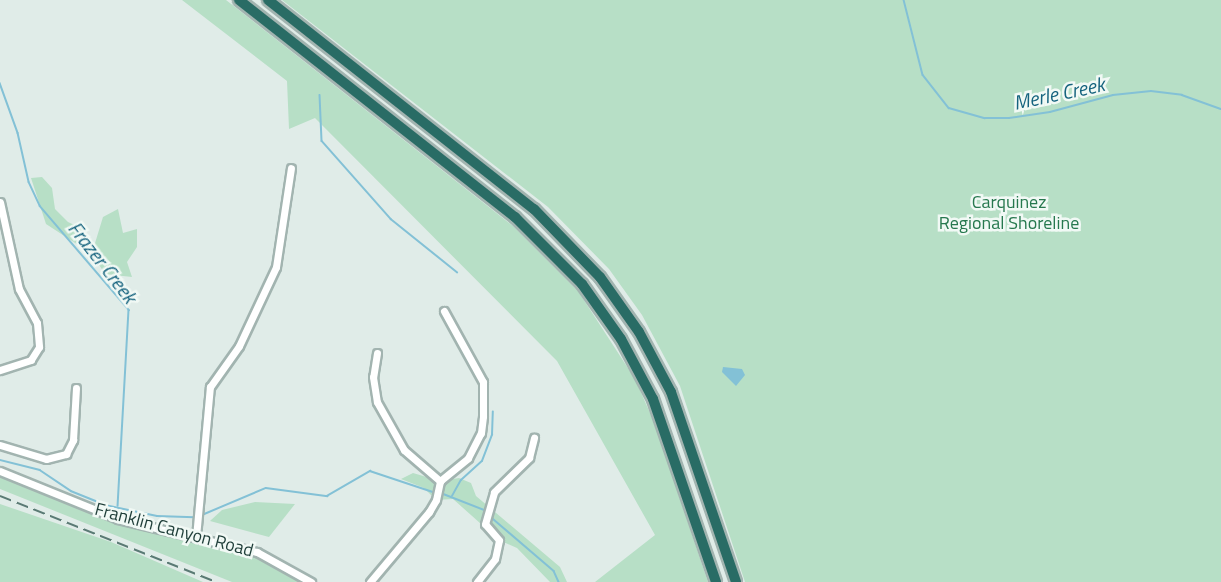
<!DOCTYPE html>
<html>
<head>
<meta charset="utf-8">
<style>
  body { margin:0 }
  #map { position:relative; width:1221px; height:582px; overflow:hidden; background:#e0ece8; font-family:"Titillium Web",sans-serif }
  div>[style] { position:absolute }
  [style*='--x'] { left:calc(var(--x)*1px); top:calc(var(--y)*1px); width:calc(var(--w)*1px); rotate:calc(var(--a)*1deg) }
  .green>* { inset:0; background:#b7dfc6 }
  .water>* { inset:0; background:#83c1d6 }
  .stream>* { height:1.5px; margin:-0.75px; padding:0 0.75px; transform-origin:0.75px; border-radius:0.75px; background:#83c1d6 }
  .roads { filter:drop-shadow(2px 0 #a2b4b0) drop-shadow(-2px 0 #a2b4b0) drop-shadow(0 2px #a2b4b0) drop-shadow(0 -2px #a2b4b0) }
  .minor>* { height:7px; margin:-3.5px; padding:0 3.5px; transform-origin:3.5px; border-radius:3.5px; background:#fff }
  .highway>* { height:10px; margin:-5px; padding:0 5px; transform-origin:5px; border-radius:5px; background:#296c65 }
  .rail>* { height:1.5px; margin-top:-0.75px; transform-origin:0; background:repeating-linear-gradient(90deg,#5a7a74 0 12px,transparent 0 18px) }
  span { translate:-50% -50%; white-space:nowrap; text-align:center; line-height:1.15; -webkit-text-stroke:5px #f1f9f5; paint-order:stroke }
  .park-label { font-size:18px; color:#26784e }
  .street-label { font-size:18px; color:#1f3e39 }
  .water-label { font-size:20px; color:#15637e; font-style:italic }
</style>
</head>
<body>
<div id="map">
  <div class="green">
    <div style="clip-path:polygon(182px 0,226px 0,513px 226px,578px 291px,635px 379px,654px 422px,708px 582px,595px 582px,655px 535px,557px 361px,315px 118px,289px 129px,287px 81px)"></div>
    <div style="clip-path:polygon(282px 0,1221px 0,1221px 582px,745px 582px,680px 386px,642px 315px,609px 269px,548px 207px)"></div>
    <div style="clip-path:polygon(42px 177px,52px 188px,55px 209px,68px 222px,85px 230px,92px 253px,103px 217px,118px 209px,123px 233px,137px 229px,137px 247px,127px 262px,132px 277px,105px 274px,92px 254px,46px 224px,31px 178px)"></div>
    <div style="clip-path:polygon(0 473px,104px 517px,265px 560px,301px 582px,232px 582px,0 489px)"></div>
    <div style="clip-path:polygon(413px 473px,440px 481px,459px 478px,471px 483px,476px 496px,560px 567px,567px 582px,550px 582px,517px 548px,499px 540px,453px 499px,436px 500px,424px 488px,401px 479px)"></div>
    <div style="clip-path:polygon(255px 502px,295px 504px,269px 537px,210px 521px,222px 510px)"></div>
    <div style="clip-path:polygon(0 504px,111px 542px,203px 582px,0 582px)"></div>
  </div>
  <div class="water">
    <div style="clip-path:polygon(723px 367px,742px 369px,745px 375px,736px 386px,722px 372px)"></div>
  </div>
  <div class="stream">
    <div style="--x:904;--y:0;--w:77;--a:75.8"></div>
    <div style="--x:923;--y:75;--w:42;--a:51.8"></div>
    <div style="--x:949;--y:108;--w:37;--a:16"></div>
    <div style="--x:985;--y:118;--w:24;--a:0"></div>
    <div style="--x:1009;--y:118;--w:41;--a:-8.3"></div>
    <div style="--x:1050;--y:112;--w:65;--a:-15.1"></div>
    <div style="--x:1113;--y:95;--w:38;--a:-6"></div>
    <div style="--x:1151;--y:91;--w:31;--a:7"></div>
    <div style="--x:1182;--y:95;--w:41;--a:19.7"></div>
    <div style="--x:0;--y:83;--w:53;--a:70.2"></div>
    <div style="--x:18;--y:133;--w:50;--a:77.3"></div>
    <div style="--x:29;--y:182;--w:26;--a:65"></div>
    <div style="--x:40;--y:206;--w:137;--a:49.4"></div>
    <div style="--x:129;--y:310;--w:196;--a:93.2"></div>
    <div style="--x:320;--y:95;--w:46;--a:87.5"></div>
    <div style="--x:322;--y:141;--w:104;--a:48.5"></div>
    <div style="--x:391;--y:219;--w:85;--a:38.8"></div>
    <div style="--x:0;--y:460;--w:41;--a:14"></div>
    <div style="--x:40;--y:470;--w:37;--a:34"></div>
    <div style="--x:71;--y:491;--w:37;--a:22"></div>
    <div style="--x:105;--y:505;--w:53;--a:11.9"></div>
    <div style="--x:157;--y:516;--w:37;--a:2"></div>
    <div style="--x:441;--y:493;--w:49;--a:21.4"></div>
    <div style="--x:452;--y:496;--w:18;--a:-61"></div>
    <div style="--x:461;--y:480;--w:28;--a:-42"></div>
    <div style="--x:482;--y:461;--w:28;--a:-69"></div>
    <div style="--x:492;--y:435;--w:23;--a:-88"></div>
    <div style="--x:202;--y:515;--w:69;--a:-22.9"></div>
    <div style="--x:266;--y:488;--w:62;--a:7.5"></div>
    <div style="--x:327;--y:496;--w:50;--a:-30.2"></div>
    <div style="--x:370;--y:471;--w:66;--a:18.4"></div>
    <div style="--x:491;--y:517;--w:83;--a:40.6"></div>
    <div style="--x:554;--y:571;--w:12;--a:66"></div>
  </div>
  <div class="roads">
    <div class="minor">
      <div style="--x:0;--y:202;--w:89;--a:77.7"></div>
      <div style="--x:19;--y:289;--w:38;--a:62"></div>
      <div style="--x:37;--y:323;--w:24;--a:85"></div>
      <div style="--x:39;--y:347;--w:15;--a:122"></div>
      <div style="--x:31;--y:360;--w:33;--a:162"></div>
      <div style="--x:377;--y:353;--w:24;--a:99"></div>
      <div style="--x:373;--y:377;--w:25;--a:81"></div>
      <div style="--x:377;--y:402;--w:55;--a:60.6"></div>
      <div style="--x:404;--y:450;--w:48;--a:40.7"></div>
      <div style="--x:0;--y:445;--w:48;--a:16.9"></div>
      <div style="--x:46;--y:459;--w:21;--a:-14"></div>
      <div style="--x:66;--y:454;--w:16;--a:-63"></div>
      <div style="--x:73;--y:440;--w:52;--a:-86.7"></div>
      <div style="--x:0;--y:471;--w:127;--a:22.1"></div>
      <div style="--x:118;--y:519;--w:143;--a:13.4"></div>
      <div style="--x:257;--y:552;--w:62;--a:29.1"></div>
      <div style="--x:440;--y:481;--w:36;--a:-39"></div>
      <div style="--x:468;--y:458;--w:28;--a:-63"></div>
      <div style="--x:481;--y:433;--w:17;--a:-83"></div>
      <div style="--x:483;--y:416;--w:34;--a:-90"></div>
      <div style="--x:483;--y:382;--w:81;--a:-118.8"></div>
      <div style="--x:196;--y:537;--w:151;--a:-84.7"></div>
      <div style="--x:210;--y:387;--w:50;--a:-54.7"></div>
      <div style="--x:239;--y:346;--w:87;--a:-64.9"></div>
      <div style="--x:276;--y:267;--w:100;--a:-81.4"></div>
      <div style="--x:370;--y:582;--w:92;--a:-49.9"></div>
      <div style="--x:429;--y:512;--w:14;--a:-60"></div>
      <div style="--x:436;--y:500;--w:19;--a:-78"></div>
      <div style="--x:477;--y:582;--w:29;--a:-52"></div>
      <div style="--x:495;--y:559;--w:19;--a:-78"></div>
      <div style="--x:499;--y:540;--w:21;--a:-131"></div>
      <div style="--x:485;--y:524;--w:33;--a:-74"></div>
      <div style="--x:494;--y:492;--w:49;--a:-44.2"></div>
      <div style="--x:529;--y:458;--w:21;--a:-76"></div>
    </div>
    <div class="highway">
      <div style="--x:239;--y:0;--w:351;--a:38.2"></div>
      <div style="--x:515;--y:217;--w:95;--a:45"></div>
      <div style="--x:582;--y:284;--w:67;--a:54.7"></div>
      <div style="--x:621;--y:339;--w:68;--a:61.9"></div>
      <div style="--x:653;--y:399;--w:194;--a:71"></div>
      <div style="--x:268;--y:0;--w:338;--a:38.2"></div>
      <div style="--x:534;--y:209;--w:95;--a:45.9"></div>
      <div style="--x:600;--y:277;--w:67;--a:54.7"></div>
      <div style="--x:639;--y:332;--w:68;--a:61.9"></div>
      <div style="--x:671;--y:392;--w:201;--a:71.1"></div>
    </div>
  </div>
  <div class="rail">
    <div style="--x:0;--y:496;--w:232;--a:21.7"></div>
  </div>
  <div class="park-label">
    <span style="left:1009px;top:213px">Carquinez<br>Regional Shoreline</span>
  </div>
  <div class="street-label">
    <span style="left:174px;top:530px;rotate:15deg">Franklin Canyon Road</span>
  </div>
  <div class="water-label">
    <span style="left:1059px;top:93px;rotate:-12deg">Merle Creek</span>
    <span style="left:103px;top:262px;rotate:52deg">Frazer Creek</span>
  </div>
</div>
</body>
</html>
